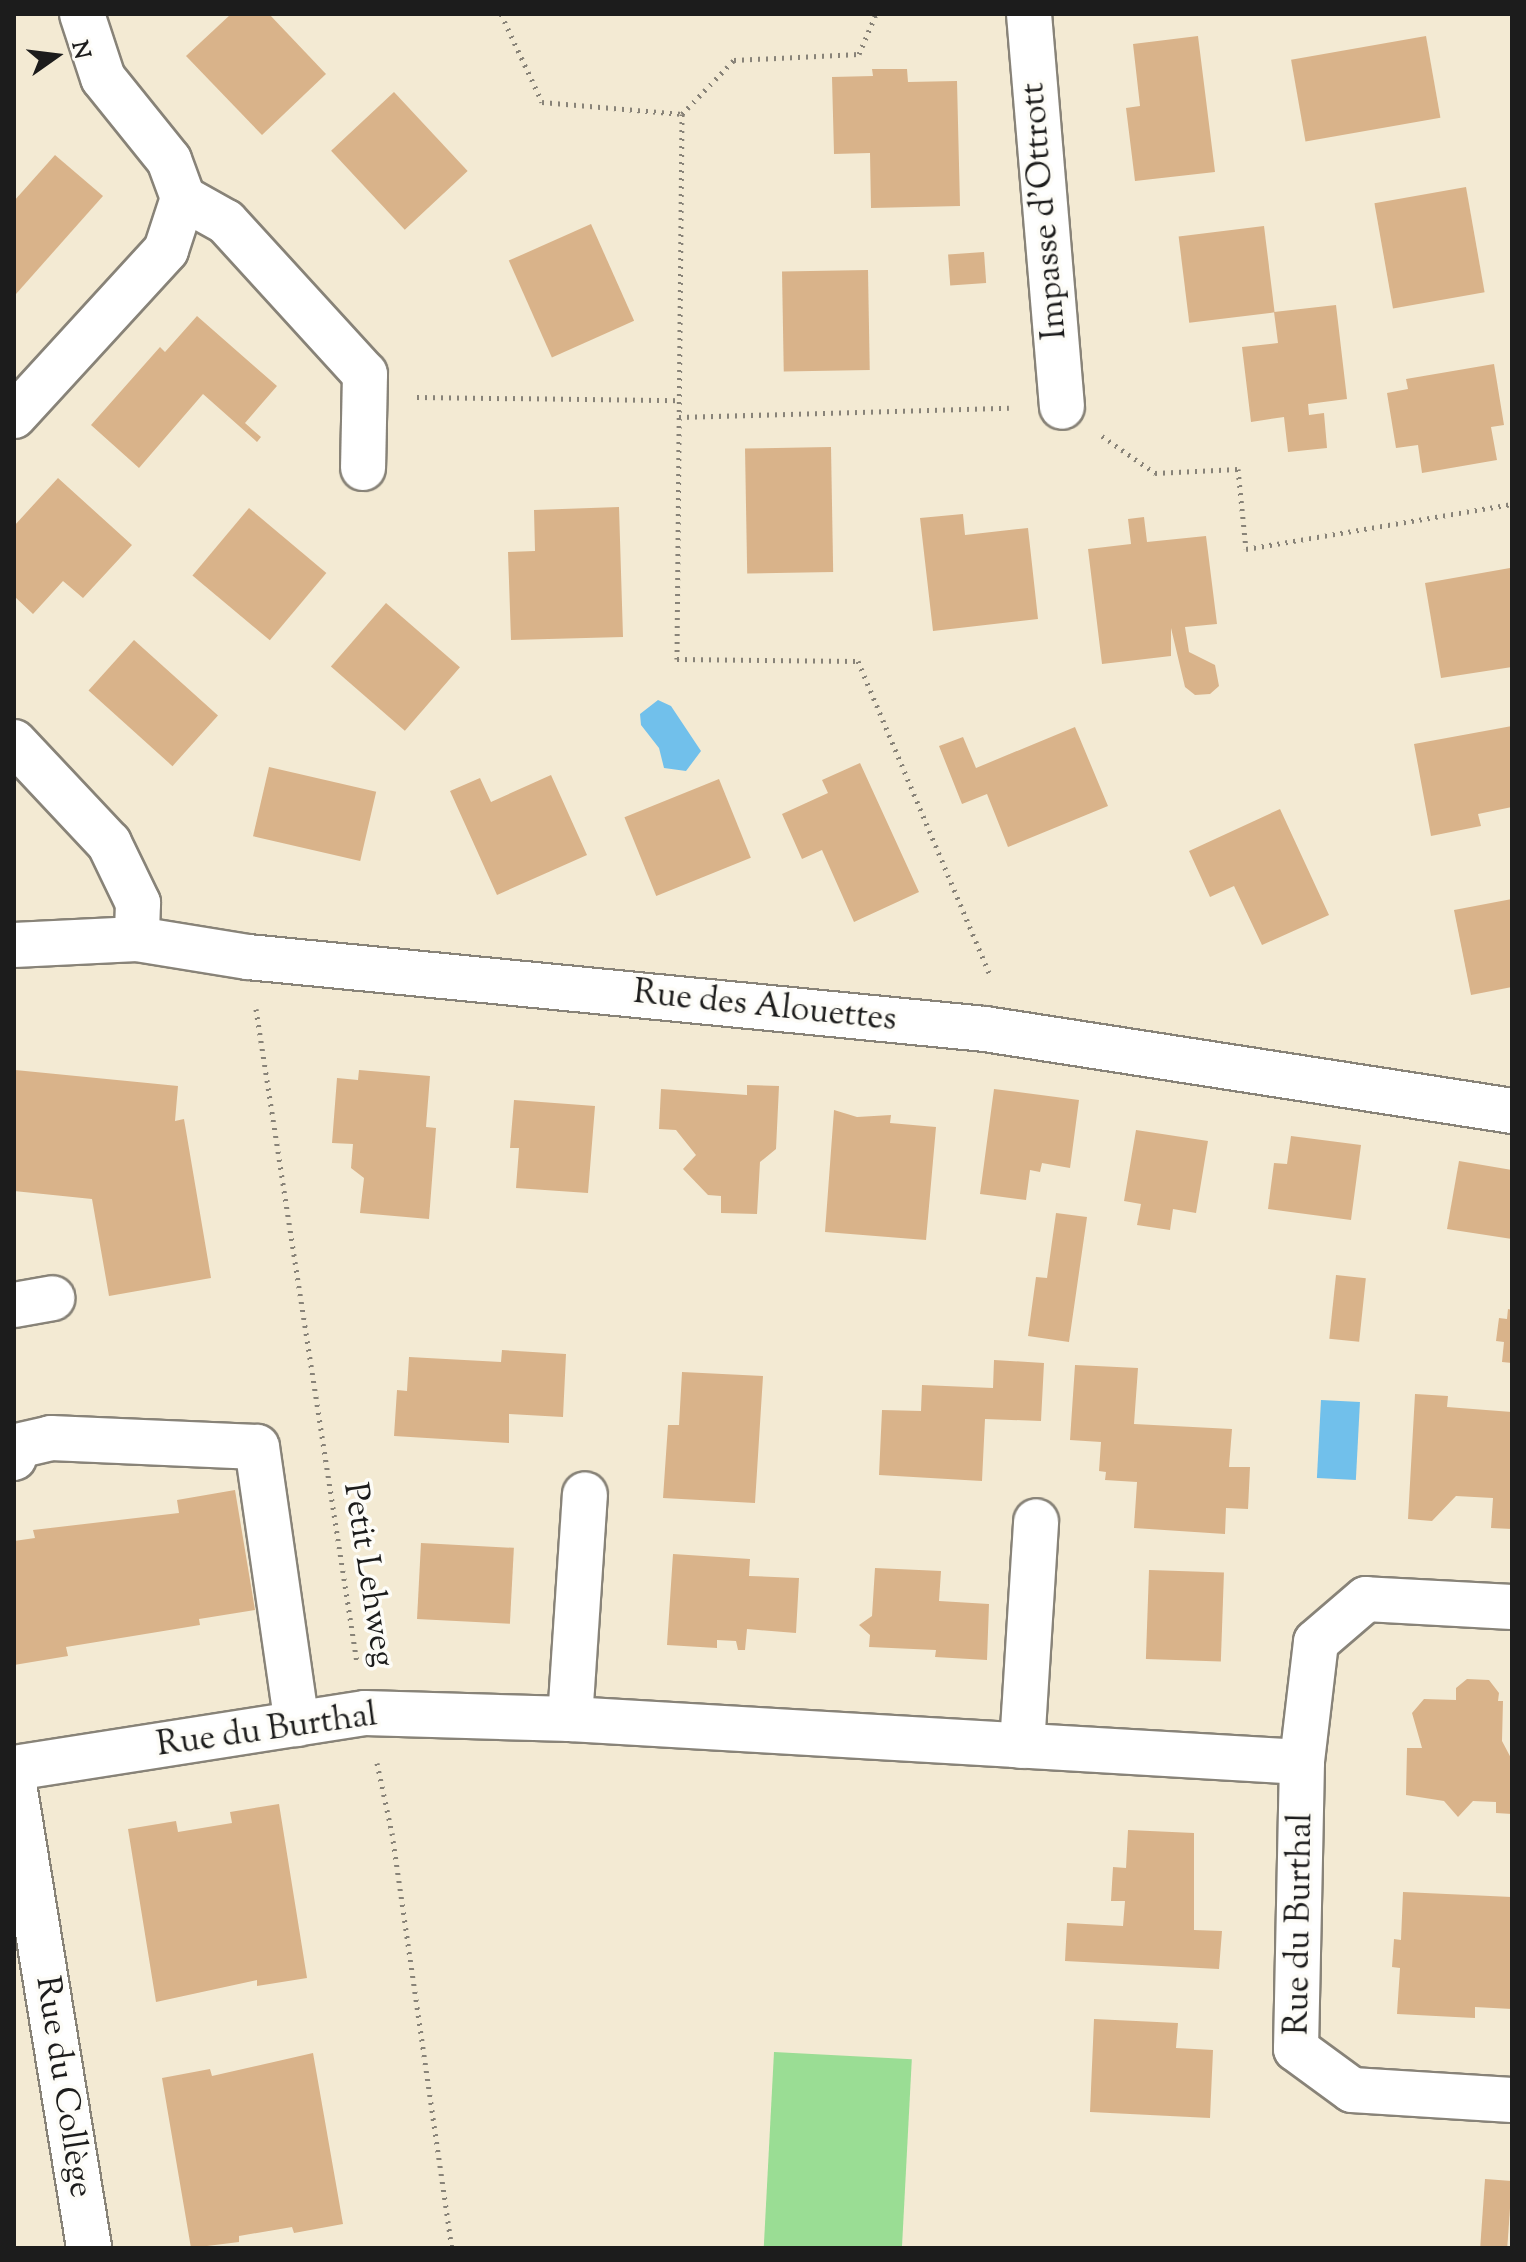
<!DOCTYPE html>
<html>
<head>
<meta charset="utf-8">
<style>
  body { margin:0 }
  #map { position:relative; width:1526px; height:2262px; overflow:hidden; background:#f3ead3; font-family:"Sorts Mill Goudy",serif }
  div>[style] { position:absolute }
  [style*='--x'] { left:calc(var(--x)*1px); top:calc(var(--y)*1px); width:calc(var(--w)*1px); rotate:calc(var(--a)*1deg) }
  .green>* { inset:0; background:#9add94; transform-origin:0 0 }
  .water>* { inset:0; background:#71c0eb; transform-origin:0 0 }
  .building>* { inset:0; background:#d9b38a; transform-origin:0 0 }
  .path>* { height:5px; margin-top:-2.5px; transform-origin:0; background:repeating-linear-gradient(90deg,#888378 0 2px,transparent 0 8px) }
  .roads { filter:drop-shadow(2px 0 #888378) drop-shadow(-2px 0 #888378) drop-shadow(0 2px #888378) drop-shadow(0 -2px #888378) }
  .minor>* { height:44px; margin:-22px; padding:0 22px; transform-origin:22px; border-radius:22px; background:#fff }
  span { translate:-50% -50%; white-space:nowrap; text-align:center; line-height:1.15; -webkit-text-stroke:7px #fdfcf7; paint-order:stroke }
  .street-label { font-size:34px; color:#1c1c1c }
  .frame { position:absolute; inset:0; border:16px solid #1c1c1c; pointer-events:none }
  .north { position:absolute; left:16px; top:16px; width:80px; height:80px; -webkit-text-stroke:6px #fdfcf7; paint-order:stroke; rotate:76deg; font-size:22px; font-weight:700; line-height:32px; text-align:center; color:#1c1c1c }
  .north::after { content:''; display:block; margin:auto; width:28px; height:36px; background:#1c1c1c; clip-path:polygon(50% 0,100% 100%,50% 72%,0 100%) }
</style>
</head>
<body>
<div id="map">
  <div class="green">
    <div style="left:774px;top:2052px;width:138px;height:196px;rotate:3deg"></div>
  </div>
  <div class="water">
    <div style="clip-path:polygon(658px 700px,671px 706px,701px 751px,686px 771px,664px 768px,659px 748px,641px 725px,640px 714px)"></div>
    <div style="left:1321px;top:1400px;width:39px;height:78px;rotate:3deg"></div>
  </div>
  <div class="building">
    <div style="clip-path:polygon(231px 14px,269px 14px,326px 74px,262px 135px,186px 56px)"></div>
    <div style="clip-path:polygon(1198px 36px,1215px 172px,1135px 181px,1126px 108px,1140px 106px,1133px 44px)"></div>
    <div style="left:1426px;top:36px;width:83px;height:137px;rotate:80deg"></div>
    <div style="clip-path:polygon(872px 69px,907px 69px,908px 82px,957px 81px,960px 206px,871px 208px,870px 153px,834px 154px,832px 77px,873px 76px)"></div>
    <div style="left:394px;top:92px;width:108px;height:86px;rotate:47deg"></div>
    <div style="clip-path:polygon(55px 155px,103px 196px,16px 294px,14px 201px)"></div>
    <div style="left:1466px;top:187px;width:107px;height:93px;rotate:80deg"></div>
    <div style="left:591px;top:224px;width:106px;height:90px;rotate:66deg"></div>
    <div style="left:1264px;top:226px;width:87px;height:86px;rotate:83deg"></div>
    <div style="left:984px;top:252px;width:31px;height:36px;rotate:86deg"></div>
    <div style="left:868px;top:270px;width:100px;height:86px;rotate:89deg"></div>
    <div style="clip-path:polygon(1336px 305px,1347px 399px,1308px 404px,1309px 415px,1324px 413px,1327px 448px,1288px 452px,1284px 417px,1251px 422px,1242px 347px,1278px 343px,1274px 312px)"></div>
    <div style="clip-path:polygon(197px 316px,277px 386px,245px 423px,261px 437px,257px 442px,203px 394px,139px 468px,91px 425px,160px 347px,165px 352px)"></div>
    <div style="clip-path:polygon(1494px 364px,1504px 425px,1491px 427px,1497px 460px,1422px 473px,1418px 445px,1396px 448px,1387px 393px,1408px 389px,1406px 379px)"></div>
    <div style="left:831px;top:447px;width:125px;height:86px;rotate:89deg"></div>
    <div style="clip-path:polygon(58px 478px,132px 545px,83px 598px,63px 581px,33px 614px,14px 596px,14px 526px)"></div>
    <div style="clip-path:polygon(619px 507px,623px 637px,511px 640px,508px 552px,535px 551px,534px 510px)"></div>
    <div style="left:249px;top:508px;width:101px;height:88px;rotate:40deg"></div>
    <div style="clip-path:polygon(963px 514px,965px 535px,1028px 528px,1038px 619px,933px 631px,920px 518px)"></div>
    <div style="clip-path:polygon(1144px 517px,1147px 542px,1206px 536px,1217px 624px,1185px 627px,1189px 652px,1215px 665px,1219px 686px,1210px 694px,1195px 695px,1185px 687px,1171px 628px,1171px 656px,1102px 664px,1088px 549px,1131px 544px,1128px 519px)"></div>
    <div style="clip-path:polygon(1510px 568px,1512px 667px,1441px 678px,1425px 583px)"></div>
    <div style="left:386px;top:603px;width:98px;height:84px;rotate:41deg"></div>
    <div style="left:134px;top:640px;width:113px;height:68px;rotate:42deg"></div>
    <div style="clip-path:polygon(1512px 726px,1512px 807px,1478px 814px,1481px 826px,1431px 836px,1414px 744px)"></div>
    <div style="clip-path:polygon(1075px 727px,1108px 806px,1008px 847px,987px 794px,962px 804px,939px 746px,963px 737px,976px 768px)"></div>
    <div style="clip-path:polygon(860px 763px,919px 892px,854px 922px,822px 850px,802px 859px,782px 814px,828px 793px,822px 780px)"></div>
    <div style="left:269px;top:767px;width:110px;height:71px;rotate:13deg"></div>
    <div style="clip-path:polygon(551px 775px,587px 855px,497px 895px,450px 791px,480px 778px,491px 802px)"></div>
    <div style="left:719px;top:779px;width:85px;height:102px;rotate:68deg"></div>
    <div style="clip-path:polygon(1280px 809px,1329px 915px,1262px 945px,1234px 886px,1210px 897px,1189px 851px)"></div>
    <div style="clip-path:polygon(1512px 899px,1512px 987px,1471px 995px,1454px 910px)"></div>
    <div style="clip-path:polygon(15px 1070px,178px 1086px,175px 1121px,184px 1119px,211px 1278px,109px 1296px,92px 1199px,14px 1191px)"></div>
    <div style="clip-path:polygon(359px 1070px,430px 1076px,426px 1127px,436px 1128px,429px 1219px,360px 1213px,364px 1178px,351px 1168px,353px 1144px,332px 1143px,337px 1078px,358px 1080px)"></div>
    <div style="clip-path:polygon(747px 1085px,779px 1086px,776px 1149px,760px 1162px,757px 1214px,721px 1213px,721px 1196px,708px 1195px,683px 1169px,696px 1155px,676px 1130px,659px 1129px,661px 1089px,747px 1095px)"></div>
    <div style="clip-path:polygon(994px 1089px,1079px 1100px,1070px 1168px,1042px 1163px,1040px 1172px,1030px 1170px,1026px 1200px,980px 1194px)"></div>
    <div style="clip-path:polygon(514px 1100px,595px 1106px,588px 1193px,516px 1188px,519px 1148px,510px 1148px)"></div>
    <div style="clip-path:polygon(834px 1110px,857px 1117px,891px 1115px,890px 1123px,936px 1127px,926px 1240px,825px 1232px)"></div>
    <div style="clip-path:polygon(1136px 1130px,1208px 1141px,1196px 1213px,1173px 1209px,1170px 1230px,1137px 1225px,1141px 1204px,1124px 1201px)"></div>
    <div style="clip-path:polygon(1291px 1136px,1361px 1145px,1351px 1220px,1268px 1209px,1274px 1163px,1287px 1164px)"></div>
    <div style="clip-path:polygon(1459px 1161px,1512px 1170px,1512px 1239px,1447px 1229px)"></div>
    <div style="clip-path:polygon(1056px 1213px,1087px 1217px,1069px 1342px,1028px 1336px,1036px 1277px,1047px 1278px)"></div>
    <div style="left:1336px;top:1275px;width:30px;height:64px;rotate:6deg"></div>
    <div style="clip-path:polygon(1508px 1309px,1512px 1310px,1512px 1363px,1502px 1362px,1504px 1342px,1496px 1341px,1499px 1318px,1507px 1319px)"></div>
    <div style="clip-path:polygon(502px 1350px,566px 1354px,563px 1417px,509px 1414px,509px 1443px,394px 1436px,397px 1390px,407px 1391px,409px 1357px,501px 1362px)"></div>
    <div style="clip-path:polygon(994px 1360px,1044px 1363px,1041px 1421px,985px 1419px,982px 1481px,879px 1475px,882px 1410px,921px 1411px,922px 1385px,993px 1388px)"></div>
    <div style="clip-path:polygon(1075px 1365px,1138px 1368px,1134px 1424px,1232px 1429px,1229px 1467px,1250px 1467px,1248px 1509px,1226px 1508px,1225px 1534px,1134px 1528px,1137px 1482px,1105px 1480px,1106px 1472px,1099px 1471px,1101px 1442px,1070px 1440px)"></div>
    <div style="clip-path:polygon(682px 1372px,763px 1376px,755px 1503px,663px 1498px,668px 1425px,679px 1425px)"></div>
    <div style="clip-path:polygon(1415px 1394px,1448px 1396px,1447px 1407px,1512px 1412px,1512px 1529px,1491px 1528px,1493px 1498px,1456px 1496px,1432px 1521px,1408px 1519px)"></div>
    <div style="clip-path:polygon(235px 1490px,255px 1610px,199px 1619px,200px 1625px,66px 1647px,68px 1656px,14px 1665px,14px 1541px,35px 1538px,33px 1530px,179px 1513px,177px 1500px)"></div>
    <div style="left:421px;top:1543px;width:93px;height:76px;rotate:3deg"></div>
    <div style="clip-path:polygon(673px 1554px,750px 1559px,749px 1576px,799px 1578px,796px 1633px,747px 1629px,745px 1650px,738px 1650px,736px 1641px,717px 1640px,717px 1648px,667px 1645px)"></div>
    <div style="clip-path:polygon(875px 1568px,941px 1571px,939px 1601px,989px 1604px,987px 1660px,935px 1657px,936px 1650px,869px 1647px,870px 1635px,859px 1625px,872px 1616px)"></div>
    <div style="left:1149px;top:1570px;width:75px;height:89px;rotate:2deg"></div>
    <div style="clip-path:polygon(1467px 1679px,1489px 1680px,1499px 1693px,1498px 1701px,1503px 1701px,1502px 1741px,1512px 1760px,1512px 1814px,1496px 1813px,1496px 1802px,1473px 1801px,1458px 1817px,1444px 1801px,1406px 1795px,1407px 1748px,1422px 1748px,1412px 1713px,1424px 1699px,1456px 1700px,1456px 1688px)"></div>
    <div style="clip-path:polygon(279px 1804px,307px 1978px,257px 1986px,257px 1980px,156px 2002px,128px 1829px,176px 1821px,178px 1832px,232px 1823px,230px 1812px)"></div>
    <div style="clip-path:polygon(1128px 1830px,1194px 1833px,1194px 1930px,1222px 1931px,1219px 1969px,1065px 1961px,1067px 1923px,1123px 1926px,1125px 1901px,1111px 1901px,1113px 1867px,1126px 1868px)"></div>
    <div style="clip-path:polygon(1403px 1892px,1512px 1897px,1512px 2009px,1475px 2007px,1475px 2018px,1397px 2014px,1400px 1968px,1392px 1967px,1394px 1939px,1401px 1940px)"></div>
    <div style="clip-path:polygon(1094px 2019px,1178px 2023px,1176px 2048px,1213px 2050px,1210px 2118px,1090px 2112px)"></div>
    <div style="clip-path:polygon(313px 2053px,343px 2224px,294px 2233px,292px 2227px,239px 2236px,239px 2242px,191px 2248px,162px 2078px,210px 2069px,212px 2076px)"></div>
    <div style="left:1485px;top:2179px;width:27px;height:69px;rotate:4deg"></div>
  </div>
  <div class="path">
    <div style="--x:501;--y:14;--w:97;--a:65"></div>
    <div style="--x:542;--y:102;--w:141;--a:4.9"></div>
    <div style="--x:682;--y:114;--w:545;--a:90.53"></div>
    <div style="--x:677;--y:659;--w:181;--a:0.6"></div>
    <div style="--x:858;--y:661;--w:343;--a:67.2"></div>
    <div style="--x:682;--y:114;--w:75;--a:-46.1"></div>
    <div style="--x:734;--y:60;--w:125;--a:-2.7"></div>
    <div style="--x:859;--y:54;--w:43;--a:-67"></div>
    <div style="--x:417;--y:397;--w:263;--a:0.7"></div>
    <div style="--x:679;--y:417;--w:330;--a:-1.6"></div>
    <div style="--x:1102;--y:436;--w:65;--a:34.9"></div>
    <div style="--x:1155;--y:473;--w:83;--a:-2.8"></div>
    <div style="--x:1238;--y:469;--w:80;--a:84.3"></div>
    <div style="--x:1246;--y:549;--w:270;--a:-9.6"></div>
    <div style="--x:256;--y:1009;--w:662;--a:81.22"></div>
    <div style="--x:377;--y:1763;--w:72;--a:77.9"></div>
    <div style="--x:392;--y:1833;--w:419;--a:81.8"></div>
  </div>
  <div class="roads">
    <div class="minor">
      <div style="--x:1029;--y:14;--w:394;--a:85.2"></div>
      <div style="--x:183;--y:198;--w:49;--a:29.2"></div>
      <div style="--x:226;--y:222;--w:206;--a:47.6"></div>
      <div style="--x:365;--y:374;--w:94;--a:91.2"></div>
      <div style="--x:14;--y:416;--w:225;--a:-47.5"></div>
      <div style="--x:166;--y:250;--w:55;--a:-71.9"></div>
      <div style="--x:183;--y:198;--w:40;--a:-110.2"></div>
      <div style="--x:169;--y:160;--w:105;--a:-128.8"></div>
      <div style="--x:103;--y:78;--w:67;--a:-108.2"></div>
      <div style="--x:14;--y:742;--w:139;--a:46.8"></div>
      <div style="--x:109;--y:843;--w:67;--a:64.2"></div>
      <div style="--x:138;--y:903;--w:36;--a:92"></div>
      <div style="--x:14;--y:945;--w:123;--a:-2.8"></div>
      <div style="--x:137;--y:939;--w:112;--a:9.2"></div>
      <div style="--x:248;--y:957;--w:741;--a:5.58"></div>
      <div style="--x:985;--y:1029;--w:533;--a:8.84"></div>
      <div style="--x:14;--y:1305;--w:39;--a:-10"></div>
      <div style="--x:14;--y:1458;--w:12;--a:-76"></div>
      <div style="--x:17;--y:1446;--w:35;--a:-13"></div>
      <div style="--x:51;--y:1438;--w:206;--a:2.5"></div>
      <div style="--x:257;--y:1447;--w:280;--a:81.8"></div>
      <div style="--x:1512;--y:1607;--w:146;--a:-176.9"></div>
      <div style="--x:1366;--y:1599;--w:66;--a:139.3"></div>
      <div style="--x:1316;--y:1642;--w:121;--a:96.7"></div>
      <div style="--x:1302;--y:1762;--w:287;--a:91.2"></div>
      <div style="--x:1296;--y:2049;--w:69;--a:36.2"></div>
      <div style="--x:1352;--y:2090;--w:160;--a:3.6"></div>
      <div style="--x:570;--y:1719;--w:225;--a:-86.2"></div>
      <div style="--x:1022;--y:1746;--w:225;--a:-86.4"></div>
      <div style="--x:14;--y:1768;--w:355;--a:-8.9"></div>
      <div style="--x:365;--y:1713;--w:205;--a:1.7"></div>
      <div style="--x:570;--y:1719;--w:733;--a:3.36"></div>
      <div style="--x:14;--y:1784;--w:470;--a:80.8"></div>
    </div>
  </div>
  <div class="street-label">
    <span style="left:1045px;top:211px;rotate:-95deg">Impasse d'Ottrott</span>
    <span style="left:765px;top:1007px;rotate:6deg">Rue des Alouettes</span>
    <span style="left:368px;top:1575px;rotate:81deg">Petit Lehweg</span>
    <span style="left:267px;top:1731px;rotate:-8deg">Rue du Burthal</span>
    <span style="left:1300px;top:1924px;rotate:-89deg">Rue du Burthal</span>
    <span style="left:63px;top:2087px;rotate:81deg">Rue du Collège</span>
  </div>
  <div class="frame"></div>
  <div class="north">N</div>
</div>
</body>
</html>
